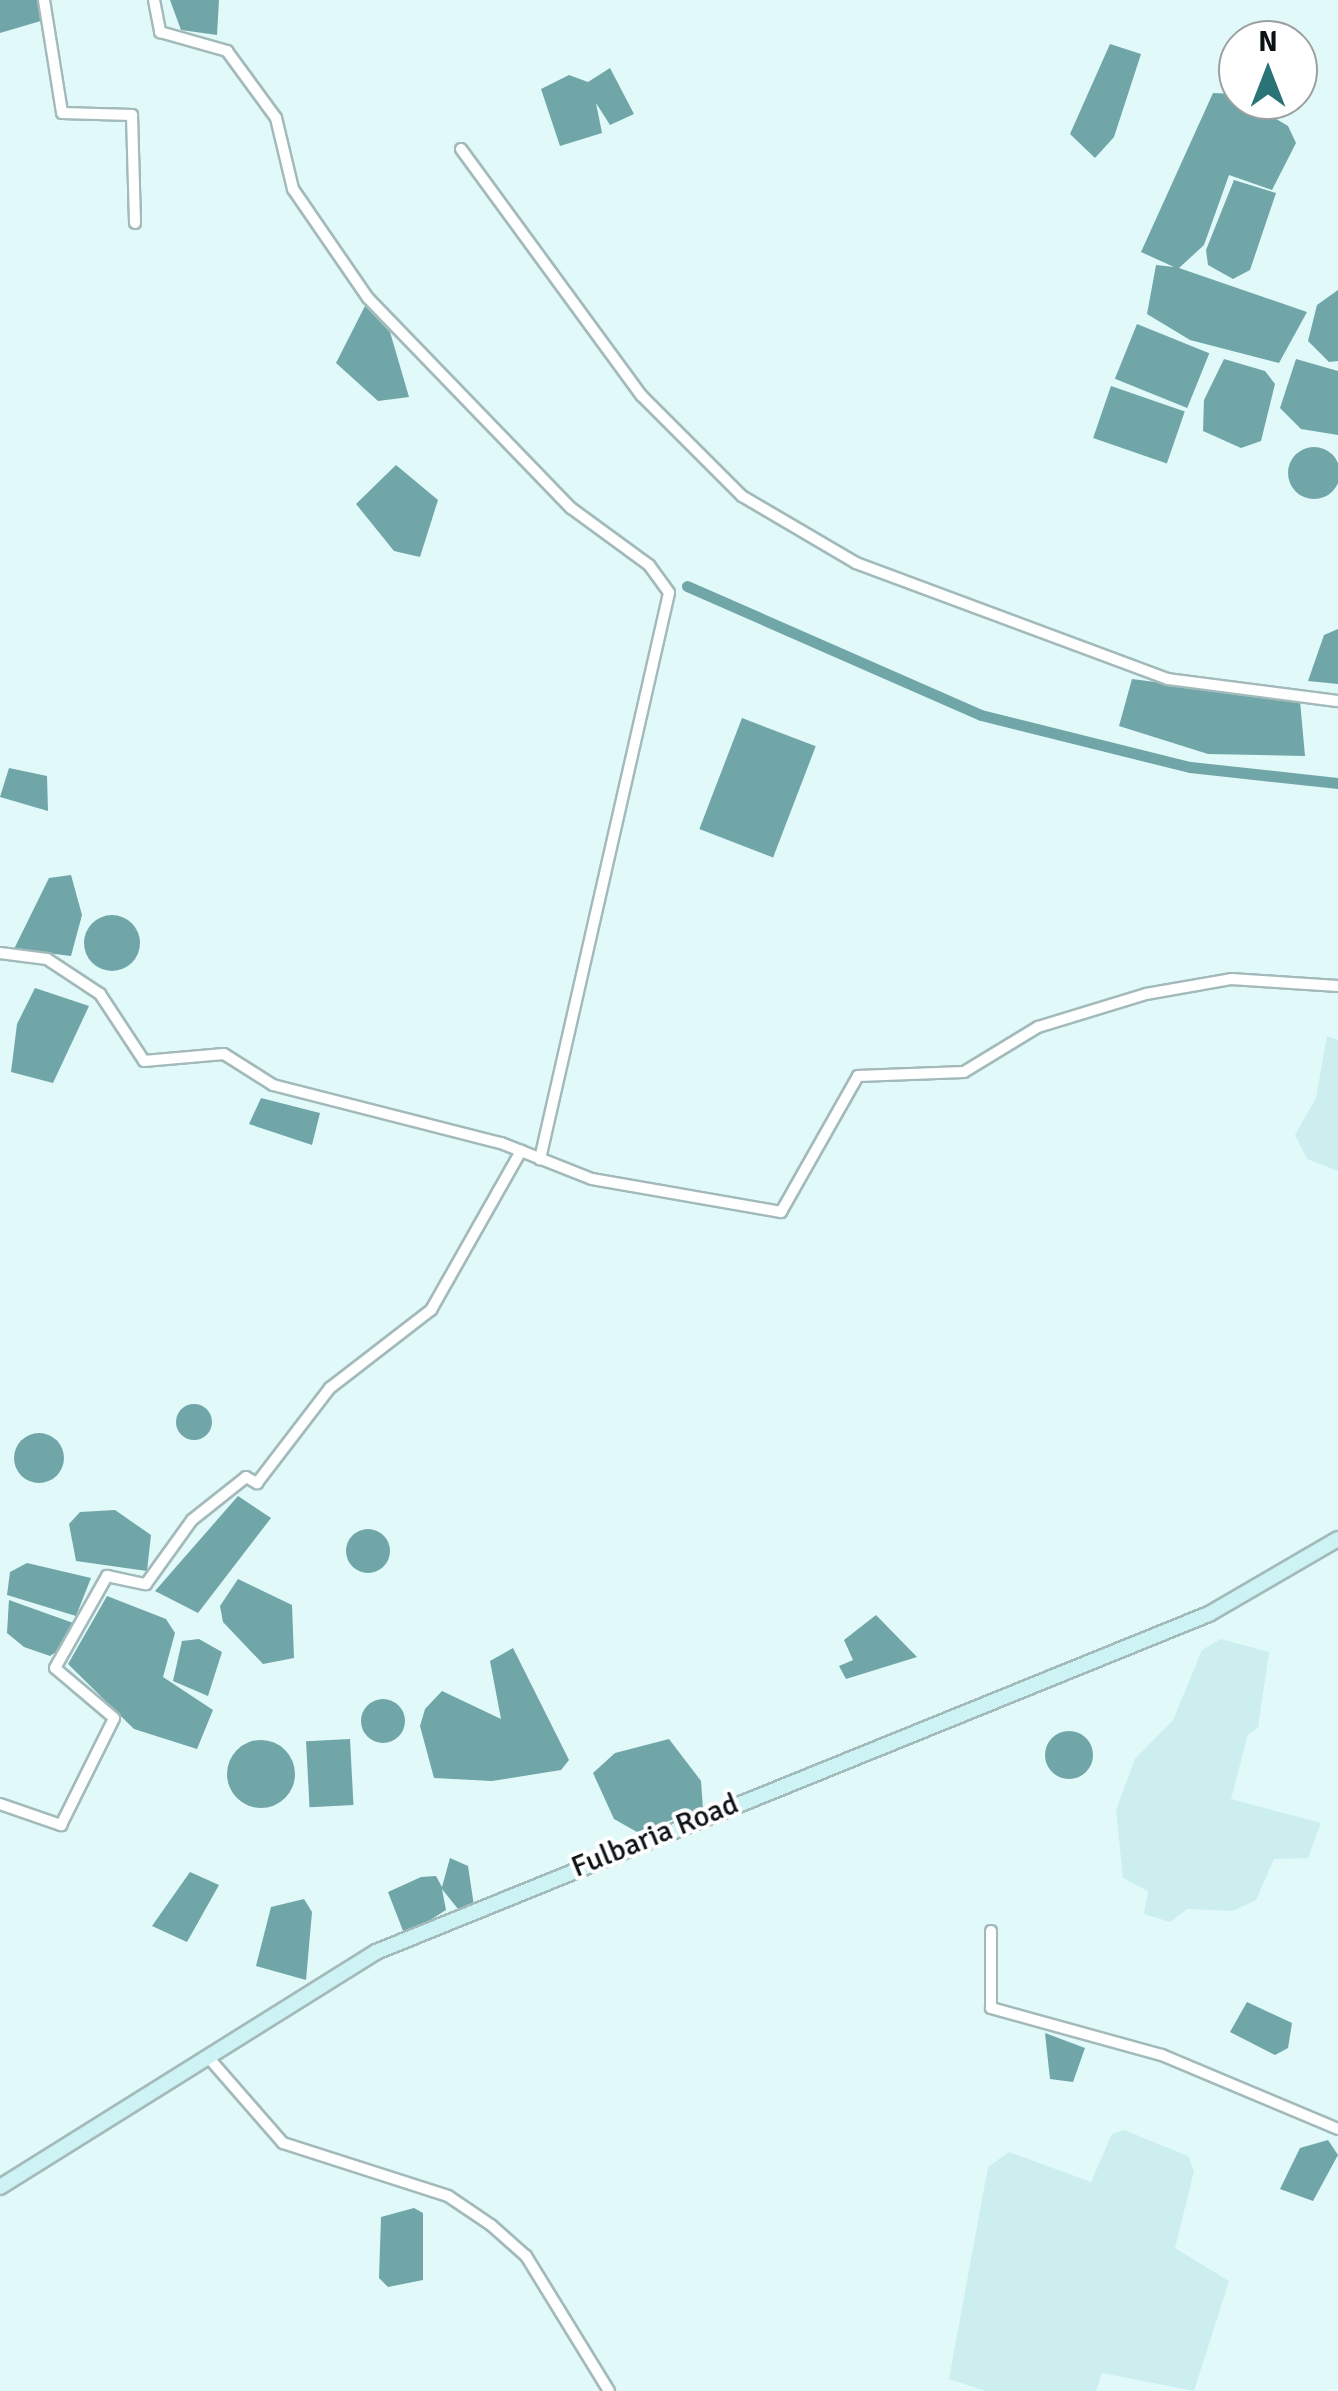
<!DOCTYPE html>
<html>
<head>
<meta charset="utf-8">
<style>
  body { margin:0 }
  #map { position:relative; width:1338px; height:2391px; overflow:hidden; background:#e1f9f9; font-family:Signika,sans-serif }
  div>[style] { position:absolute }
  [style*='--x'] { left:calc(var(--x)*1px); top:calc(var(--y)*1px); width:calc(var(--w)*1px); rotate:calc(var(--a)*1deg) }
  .built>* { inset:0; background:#cceeef }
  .water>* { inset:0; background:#70a6a8; transform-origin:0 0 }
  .round { border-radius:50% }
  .canal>* { height:11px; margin:-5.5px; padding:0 5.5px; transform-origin:5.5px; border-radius:5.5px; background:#70a6a8 }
  .roads { filter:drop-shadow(2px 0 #a3babb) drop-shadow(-2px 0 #a3babb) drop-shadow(0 2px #a3babb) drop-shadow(0 -2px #a3babb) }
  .minor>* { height:10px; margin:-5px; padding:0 5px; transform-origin:5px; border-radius:5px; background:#fff }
  .secondary>* { height:14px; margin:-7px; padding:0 7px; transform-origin:7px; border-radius:7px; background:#cef3f4 }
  span { translate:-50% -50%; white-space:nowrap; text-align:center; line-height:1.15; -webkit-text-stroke:8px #fff; paint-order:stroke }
  .street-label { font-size:30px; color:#0a1213 }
  .north { position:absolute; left:1218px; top:20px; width:100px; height:100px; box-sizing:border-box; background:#fff; border:2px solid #9da0a1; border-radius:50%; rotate:0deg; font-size:28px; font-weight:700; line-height:40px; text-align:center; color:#0a1213 }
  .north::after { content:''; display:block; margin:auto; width:35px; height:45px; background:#2a7477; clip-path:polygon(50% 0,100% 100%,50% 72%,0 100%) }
</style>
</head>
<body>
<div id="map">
  <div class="built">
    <div style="clip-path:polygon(1327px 1036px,1338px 1040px,1338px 1171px,1307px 1159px,1295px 1135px,1316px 1098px)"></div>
    <div style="clip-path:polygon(1221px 1639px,1269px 1652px,1258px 1728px,1248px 1734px,1231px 1799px,1321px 1823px,1308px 1858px,1274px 1859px,1256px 1900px,1233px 1911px,1187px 1909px,1170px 1922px,1144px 1914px,1148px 1891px,1123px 1878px,1116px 1810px,1135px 1759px,1173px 1720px,1202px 1650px)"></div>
    <div style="clip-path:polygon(1124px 2130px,1188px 2156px,1194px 2171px,1175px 2248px,1229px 2281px,1194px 2391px,1102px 2373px,1096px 2391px,986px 2391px,949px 2379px,988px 2167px,1009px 2152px,1091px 2182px,1112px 2134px)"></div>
  </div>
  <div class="water">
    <div style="clip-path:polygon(0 0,40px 0,44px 20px,0 33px)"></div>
    <div style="clip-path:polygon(170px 0,219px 0,217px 35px,181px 30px)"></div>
    <div style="clip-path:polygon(1110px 44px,1141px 54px,1114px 137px,1095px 158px,1070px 134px)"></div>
    <div style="clip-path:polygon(610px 68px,634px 114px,610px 125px,596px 103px,602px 133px,560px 146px,541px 89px,569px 75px,588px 82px)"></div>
    <div style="clip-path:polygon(1213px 93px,1234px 94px,1288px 126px,1296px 143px,1272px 190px,1229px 175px,1204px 245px,1179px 268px,1307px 312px,1279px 363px,1190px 340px,1147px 314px,1156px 265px,1174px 267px,1141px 252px)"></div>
    <div style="clip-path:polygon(1234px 180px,1276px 193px,1250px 270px,1233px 279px,1208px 265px,1206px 250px)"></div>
    <div style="clip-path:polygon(1338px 290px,1338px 361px,1329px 362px,1308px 341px,1317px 305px)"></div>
    <div style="clip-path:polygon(365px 306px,390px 332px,409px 397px,378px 401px,336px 363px)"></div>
    <div style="left:1137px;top:324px;width:78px;height:59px;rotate:22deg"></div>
    <div style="clip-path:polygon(1224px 359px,1265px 371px,1275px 384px,1261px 441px,1241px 448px,1203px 431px,1204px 400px)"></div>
    <div style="clip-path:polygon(1296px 359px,1338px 371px,1338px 435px,1301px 429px,1280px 408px)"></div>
    <div style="left:1111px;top:386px;width:78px;height:55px;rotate:19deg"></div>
    <div class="round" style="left:1288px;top:447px;width:52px;height:52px"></div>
    <div style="clip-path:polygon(396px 465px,438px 500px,420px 557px,394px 551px,356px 504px)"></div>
    <div style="clip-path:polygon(1338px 629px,1338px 684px,1308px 681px,1324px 635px)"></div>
    <div style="clip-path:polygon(1132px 679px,1300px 701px,1305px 756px,1208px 754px,1119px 726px)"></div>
    <div style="left:742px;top:718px;width:79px;height:119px;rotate:21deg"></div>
    <div style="clip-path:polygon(9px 768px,47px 776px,48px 811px,0 797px)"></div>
    <div style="clip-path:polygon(71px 875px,82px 915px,71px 956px,14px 949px,49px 878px)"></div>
    <div class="round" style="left:84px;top:915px;width:56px;height:56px"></div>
    <div style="clip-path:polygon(35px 988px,89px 1006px,53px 1083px,11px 1072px,17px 1024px)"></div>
    <div style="clip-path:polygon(261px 1098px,320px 1113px,312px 1145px,249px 1124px)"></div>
    <div class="round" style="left:176px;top:1404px;width:36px;height:36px"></div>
    <div class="round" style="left:14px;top:1433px;width:50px;height:50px"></div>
    <div style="clip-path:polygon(238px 1496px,271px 1518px,198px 1613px,155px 1591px)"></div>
    <div style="clip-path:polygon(115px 1510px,151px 1535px,147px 1571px,76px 1561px,69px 1524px,80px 1512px)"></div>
    <div class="round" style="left:346px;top:1529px;width:44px;height:44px"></div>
    <div style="clip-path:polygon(27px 1563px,91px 1578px,76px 1616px,7px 1595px,10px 1572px)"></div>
    <div style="clip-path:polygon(238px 1579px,292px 1605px,294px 1658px,263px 1664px,223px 1622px,220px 1606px)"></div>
    <div style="clip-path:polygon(107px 1596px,166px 1619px,175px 1633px,163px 1677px,213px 1710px,197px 1749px,134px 1729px,68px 1664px)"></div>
    <div style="clip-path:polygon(9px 1600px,76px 1624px,65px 1646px,50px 1656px,24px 1647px,7px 1633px)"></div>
    <div style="clip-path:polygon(876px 1615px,917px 1657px,846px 1679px,839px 1666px,853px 1660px,844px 1640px)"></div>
    <div style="clip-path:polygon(199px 1639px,222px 1652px,208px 1696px,173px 1681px,182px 1641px)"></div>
    <div style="clip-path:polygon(513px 1648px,569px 1760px,561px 1770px,492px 1781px,434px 1778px,420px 1726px,425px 1709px,442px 1691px,501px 1719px,490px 1661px)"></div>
    <div class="round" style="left:361px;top:1699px;width:44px;height:44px"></div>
    <div class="round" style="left:1045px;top:1731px;width:48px;height:48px"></div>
    <div style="left:350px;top:1739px;width:66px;height:44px;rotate:87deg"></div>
    <div style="clip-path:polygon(669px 1739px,701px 1781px,703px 1809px,637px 1832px,614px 1819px,593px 1773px,615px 1753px)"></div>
    <div class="round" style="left:227px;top:1740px;width:68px;height:68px"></div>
    <div style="clip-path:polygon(450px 1858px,468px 1866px,474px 1906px,462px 1914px,442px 1889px,446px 1910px,405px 1936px,388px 1892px,421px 1877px,436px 1876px,442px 1887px)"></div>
    <div style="clip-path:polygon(190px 1872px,219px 1885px,187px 1942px,152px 1926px)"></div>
    <div style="clip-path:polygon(304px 1899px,312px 1912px,306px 1980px,256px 1966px,271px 1907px)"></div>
    <div style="clip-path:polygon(1247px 2002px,1292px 2023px,1288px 2048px,1275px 2055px,1230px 2032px)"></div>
    <div style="clip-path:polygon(1045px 2033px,1085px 2048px,1073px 2082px,1050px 2079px)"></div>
    <div style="clip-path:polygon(1328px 2140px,1338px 2155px,1313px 2201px,1280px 2189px,1300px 2148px)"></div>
    <div style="clip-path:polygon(414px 2208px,423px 2213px,423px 2280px,388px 2287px,379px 2278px,381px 2217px)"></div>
  </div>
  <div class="canal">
    <div style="--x:687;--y:586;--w:321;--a:23.7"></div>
    <div style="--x:981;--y:715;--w:215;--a:14"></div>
    <div style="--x:1190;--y:767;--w:149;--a:6.2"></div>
  </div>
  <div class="roads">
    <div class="minor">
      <div style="--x:44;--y:0;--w:114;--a:80.9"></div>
      <div style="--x:62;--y:113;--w:70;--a:1.6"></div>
      <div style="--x:132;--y:115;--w:108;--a:88.4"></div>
      <div style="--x:154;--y:0;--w:33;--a:79"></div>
      <div style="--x:160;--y:32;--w:70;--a:15.8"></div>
      <div style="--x:227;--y:51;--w:83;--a:53.8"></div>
      <div style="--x:276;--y:118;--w:73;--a:76.5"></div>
      <div style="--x:293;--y:189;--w:132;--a:55.5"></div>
      <div style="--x:368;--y:298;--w:292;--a:46"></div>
      <div style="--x:571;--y:508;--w:97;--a:36.2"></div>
      <div style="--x:649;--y:565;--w:34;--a:54"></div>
      <div style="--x:669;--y:593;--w:581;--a:102.84"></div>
      <div style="--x:461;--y:149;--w:306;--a:53.8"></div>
      <div style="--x:642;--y:396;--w:141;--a:45"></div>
      <div style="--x:742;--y:496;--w:132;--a:30.4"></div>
      <div style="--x:856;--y:563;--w:333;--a:20.4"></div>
      <div style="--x:1168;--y:679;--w:171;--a:7.4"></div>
      <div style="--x:0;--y:953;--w:47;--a:7.3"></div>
      <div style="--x:47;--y:959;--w:64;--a:33.4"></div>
      <div style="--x:100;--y:994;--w:80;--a:56.7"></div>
      <div style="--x:144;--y:1061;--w:80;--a:-5"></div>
      <div style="--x:224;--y:1054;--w:58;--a:32.3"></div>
      <div style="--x:273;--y:1085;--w:235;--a:14.3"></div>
      <div style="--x:501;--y:1143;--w:98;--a:21.6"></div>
      <div style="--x:592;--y:1179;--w:192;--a:9.9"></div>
      <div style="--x:781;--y:1212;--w:156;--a:-60.5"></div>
      <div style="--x:858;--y:1076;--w:106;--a:-2.2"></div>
      <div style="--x:964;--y:1072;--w:87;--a:-31.3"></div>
      <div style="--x:1038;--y:1027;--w:113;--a:-17"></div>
      <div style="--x:1146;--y:994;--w:86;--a:-10"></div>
      <div style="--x:1231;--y:979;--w:107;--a:3.7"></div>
      <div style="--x:0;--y:1804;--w:65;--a:19"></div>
      <div style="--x:61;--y:1825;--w:119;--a:-63.6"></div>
      <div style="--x:114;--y:1718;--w:77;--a:-139.7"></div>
      <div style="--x:55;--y:1668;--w:106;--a:-60.5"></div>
      <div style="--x:107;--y:1576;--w:40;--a:12"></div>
      <div style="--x:146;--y:1584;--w:79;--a:-54.3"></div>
      <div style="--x:192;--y:1520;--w:69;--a:-38.5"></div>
      <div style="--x:246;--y:1477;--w:13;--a:29"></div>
      <div style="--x:257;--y:1483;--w:120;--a:-52.5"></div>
      <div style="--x:330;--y:1388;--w:128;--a:-37.7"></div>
      <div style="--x:431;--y:1310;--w:183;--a:-60.5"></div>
      <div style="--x:991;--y:1931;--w:77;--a:90"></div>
      <div style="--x:991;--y:2008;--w:177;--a:15.4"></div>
      <div style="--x:1162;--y:2055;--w:191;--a:22.8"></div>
      <div style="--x:208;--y:2057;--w:114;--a:48.9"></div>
      <div style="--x:283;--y:2143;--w:173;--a:17.8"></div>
      <div style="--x:448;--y:2196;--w:52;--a:34"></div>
      <div style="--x:491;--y:2225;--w:47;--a:41.5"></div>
      <div style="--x:526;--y:2256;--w:158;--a:58.4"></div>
    </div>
    <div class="secondary">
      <div style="--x:0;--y:2187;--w:443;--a:-32"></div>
      <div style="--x:376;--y:1952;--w:899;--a:-22.09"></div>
      <div style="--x:1209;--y:1614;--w:149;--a:-30.2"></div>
    </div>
  </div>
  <div class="street-label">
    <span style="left:655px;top:1836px;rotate:-22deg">Fulbaria Road</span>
  </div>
  <div class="north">N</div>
</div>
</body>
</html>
